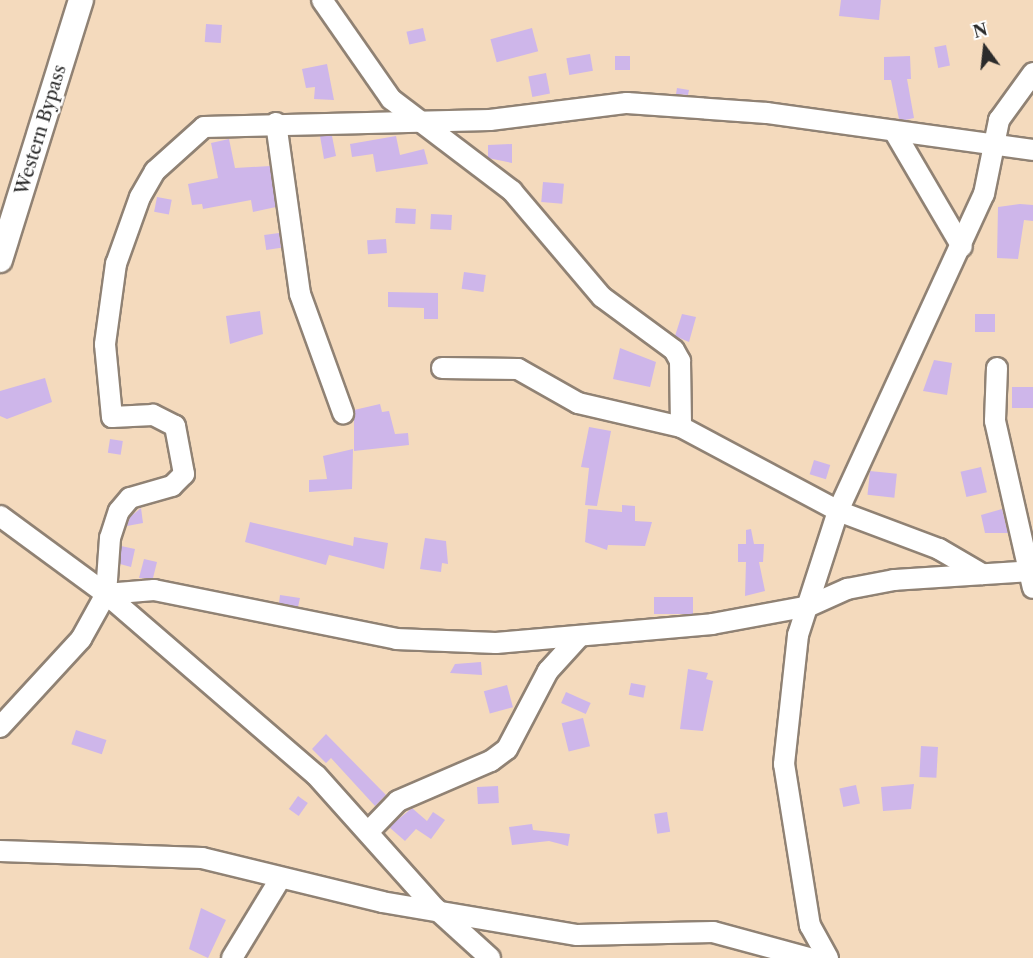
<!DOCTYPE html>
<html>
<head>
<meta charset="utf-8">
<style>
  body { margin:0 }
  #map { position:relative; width:1033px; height:958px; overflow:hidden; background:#f4dabd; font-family:"Libre Caslon Text",serif }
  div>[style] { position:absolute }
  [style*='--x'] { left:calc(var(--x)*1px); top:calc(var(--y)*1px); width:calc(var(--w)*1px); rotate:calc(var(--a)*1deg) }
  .building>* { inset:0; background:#ceb6ea; transform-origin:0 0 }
  .roads { filter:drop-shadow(2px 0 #908274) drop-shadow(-2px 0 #908274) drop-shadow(0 2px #908274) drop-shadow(0 -2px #908274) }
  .minor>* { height:20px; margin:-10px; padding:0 10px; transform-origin:10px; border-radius:10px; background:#fff }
  .major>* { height:24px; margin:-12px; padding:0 12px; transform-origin:12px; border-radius:12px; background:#fff }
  span { translate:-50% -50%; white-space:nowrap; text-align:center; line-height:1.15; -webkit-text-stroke:5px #fff; paint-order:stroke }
  .street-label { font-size:18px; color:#2b2b2b }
  .north { position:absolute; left:955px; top:18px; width:60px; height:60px; -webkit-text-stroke:4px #fff; paint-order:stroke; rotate:345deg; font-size:16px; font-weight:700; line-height:24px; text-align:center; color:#2b2b2b }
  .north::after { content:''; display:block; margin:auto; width:21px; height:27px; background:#2b2b2b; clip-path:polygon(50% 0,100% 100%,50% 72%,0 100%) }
</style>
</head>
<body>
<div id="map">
  <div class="building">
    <div style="clip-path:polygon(841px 0,881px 0,879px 20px,839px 16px)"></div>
    <div style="left:206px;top:24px;width:16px;height:18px;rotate:4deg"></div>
    <div style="left:423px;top:28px;width:13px;height:17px;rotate:77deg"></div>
    <div style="left:532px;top:28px;width:24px;height:43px;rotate:75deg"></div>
    <div style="left:946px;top:45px;width:21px;height:12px;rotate:79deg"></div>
    <div style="left:590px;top:54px;width:17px;height:24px;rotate:80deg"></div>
    <div style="left:630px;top:56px;width:14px;height:15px;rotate:90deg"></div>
    <div style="clip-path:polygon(910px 56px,911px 79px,907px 79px,914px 118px,905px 120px,899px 119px,891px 80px,884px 80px,884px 57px)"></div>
    <div style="clip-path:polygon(327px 64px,334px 100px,314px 99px,315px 87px,306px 88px,302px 69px)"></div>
    <div style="left:546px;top:73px;width:21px;height:18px;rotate:79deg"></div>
    <div style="clip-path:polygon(677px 88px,689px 90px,688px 95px,676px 94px)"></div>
    <div style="clip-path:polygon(320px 136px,332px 136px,336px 156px,324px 159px)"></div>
    <div style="clip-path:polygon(396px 136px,400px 155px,424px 149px,428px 164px,376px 172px,373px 154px,352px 157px,350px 144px)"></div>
    <div style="clip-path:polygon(229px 139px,235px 168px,270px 166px,276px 207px,253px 212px,251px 200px,203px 209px,202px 204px,192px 205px,188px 184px,218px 178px,211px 143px)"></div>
    <div style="clip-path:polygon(512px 144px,512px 163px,488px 158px,488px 145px)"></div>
    <div style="left:543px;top:182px;width:21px;height:20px;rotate:5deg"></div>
    <div style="left:157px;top:197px;width:15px;height:15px;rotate:11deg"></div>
    <div style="clip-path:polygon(1020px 204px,1033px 205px,1033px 221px,1024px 220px,1018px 259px,997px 258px,998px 207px)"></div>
    <div style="left:396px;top:208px;width:20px;height:15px;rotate:3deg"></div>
    <div style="left:431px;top:214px;width:21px;height:15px;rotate:3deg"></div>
    <div style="left:279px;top:233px;width:15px;height:15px;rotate:82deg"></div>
    <div style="left:386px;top:239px;width:14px;height:19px;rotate:86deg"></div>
    <div style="left:464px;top:272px;width:22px;height:17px;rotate:8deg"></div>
    <div style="clip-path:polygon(388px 292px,438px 293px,438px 319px,424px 319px,424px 308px,388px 307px)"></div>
    <div style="clip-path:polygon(260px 311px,263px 334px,230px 344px,226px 316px)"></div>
    <div style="clip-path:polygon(682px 314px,696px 317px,689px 342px,675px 336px)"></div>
    <div style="left:975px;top:314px;width:20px;height:18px"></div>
    <div style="clip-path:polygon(620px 348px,656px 362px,650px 387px,613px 379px)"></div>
    <div style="clip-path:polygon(934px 360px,952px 363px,947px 395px,923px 391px)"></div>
    <div style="clip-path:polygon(45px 378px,52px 402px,7px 419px,0 416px,0 391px)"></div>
    <div style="left:1033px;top:387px;width:21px;height:21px;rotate:90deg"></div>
    <div style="clip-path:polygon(380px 404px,382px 412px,389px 411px,395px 434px,408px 433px,409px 445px,354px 451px,354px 410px)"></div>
    <div style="clip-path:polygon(589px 427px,611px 431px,597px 506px,585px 505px,589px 468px,581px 467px)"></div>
    <div style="left:110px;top:439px;width:13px;height:14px;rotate:9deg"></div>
    <div style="clip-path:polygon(353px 449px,352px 489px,309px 492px,309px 480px,327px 479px,323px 456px)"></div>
    <div style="left:814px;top:460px;width:17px;height:15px;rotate:17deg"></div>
    <div style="left:981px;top:467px;width:26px;height:21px;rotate:77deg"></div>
    <div style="left:870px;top:471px;width:27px;height:24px;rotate:6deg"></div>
    <div style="clip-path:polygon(622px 505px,635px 506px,635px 521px,652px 522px,645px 546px,608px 545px,607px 550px,585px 542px,588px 509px,622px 512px)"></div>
    <div style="clip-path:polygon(141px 508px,143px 523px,127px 526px,130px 517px)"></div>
    <div style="clip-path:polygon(1002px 509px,1008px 533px,985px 533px,981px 515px)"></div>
    <div style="clip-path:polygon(250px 522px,353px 546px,354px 537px,388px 543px,384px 569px,329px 555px,326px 565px,245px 542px)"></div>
    <div style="clip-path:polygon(751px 529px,754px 544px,764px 544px,763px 562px,759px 562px,765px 591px,745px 596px,746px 562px,738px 562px,738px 544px,746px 544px,746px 530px)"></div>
    <div style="clip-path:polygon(425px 538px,446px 541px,448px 564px,442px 563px,441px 572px,420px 569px)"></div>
    <div style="clip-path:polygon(121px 546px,135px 549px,131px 567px,120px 564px)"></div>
    <div style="clip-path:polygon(144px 559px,157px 562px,153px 578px,139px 578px)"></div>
    <div style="clip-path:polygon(280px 595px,300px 598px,298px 607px,279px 603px)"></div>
    <div style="left:693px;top:597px;width:17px;height:39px;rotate:90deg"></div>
    <div style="clip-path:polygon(481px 662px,482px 675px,450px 673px,455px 664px)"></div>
    <div style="clip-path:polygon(688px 669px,708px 673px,706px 679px,713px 681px,703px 731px,680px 729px)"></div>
    <div style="left:631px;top:683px;width:15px;height:12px;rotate:11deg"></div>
    <div style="left:507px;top:685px;width:23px;height:24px;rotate:75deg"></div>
    <div style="left:566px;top:692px;width:27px;height:12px;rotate:24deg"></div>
    <div style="left:583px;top:718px;width:29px;height:22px;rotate:76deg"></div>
    <div style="left:76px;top:730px;width:32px;height:15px;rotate:18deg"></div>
    <div style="clip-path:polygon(326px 734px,386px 795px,375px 806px,331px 758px,326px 763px,312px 749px)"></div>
    <div style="left:921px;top:746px;width:17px;height:31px;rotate:3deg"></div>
    <div style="clip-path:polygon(914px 784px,911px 809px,883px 811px,881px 787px)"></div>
    <div style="left:856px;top:785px;width:19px;height:17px;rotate:78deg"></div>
    <div style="left:498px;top:786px;width:17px;height:21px;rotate:87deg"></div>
    <div style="left:298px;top:796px;width:12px;height:16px;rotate:35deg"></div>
    <div style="clip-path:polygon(412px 808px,427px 821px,433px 812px,445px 820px,431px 839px,416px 829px,405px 841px,389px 827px)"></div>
    <div style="left:667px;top:812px;width:20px;height:13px;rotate:81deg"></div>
    <div style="clip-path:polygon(532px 824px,533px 830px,570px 834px,568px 846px,549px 841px,512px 845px,509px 827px)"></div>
    <div style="clip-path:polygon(201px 908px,226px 920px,208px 958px,189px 949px)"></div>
  </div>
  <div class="roads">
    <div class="minor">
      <div style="--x:322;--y:0;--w:121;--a:55.1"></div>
      <div style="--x:391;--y:99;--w:152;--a:37.2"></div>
      <div style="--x:512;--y:191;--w:139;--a:49.7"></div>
      <div style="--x:602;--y:297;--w:89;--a:36.4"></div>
      <div style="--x:674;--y:350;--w:13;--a:61"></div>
      <div style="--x:680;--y:361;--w:66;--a:89.1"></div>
      <div style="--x:681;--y:427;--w:178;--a:28.1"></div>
      <div style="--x:838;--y:511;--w:108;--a:20.6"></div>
      <div style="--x:939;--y:549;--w:50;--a:30.2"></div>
      <div style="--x:276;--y:123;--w:173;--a:82"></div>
      <div style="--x:300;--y:294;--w:127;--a:70.1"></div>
      <div style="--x:894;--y:131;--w:134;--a:59.6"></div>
      <div style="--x:442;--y:368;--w:76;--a:0.8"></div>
      <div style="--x:518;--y:369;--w:69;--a:29.5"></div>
      <div style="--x:578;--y:403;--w:106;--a:13.1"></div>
      <div style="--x:997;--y:368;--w:53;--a:92.2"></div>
      <div style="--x:995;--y:421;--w:171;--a:77.2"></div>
      <div style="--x:0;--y:516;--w:132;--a:36.3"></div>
      <div style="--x:106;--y:594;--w:277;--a:40.8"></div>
      <div style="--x:316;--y:775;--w:180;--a:48.2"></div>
      <div style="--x:436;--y:909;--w:73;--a:42.2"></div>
      <div style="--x:106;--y:594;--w:48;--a:-4.8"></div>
      <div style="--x:154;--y:590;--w:247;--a:11.4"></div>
      <div style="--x:396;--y:639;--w:100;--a:2.3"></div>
      <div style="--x:496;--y:643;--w:217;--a:-5"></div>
      <div style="--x:712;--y:624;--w:99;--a:-10.5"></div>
      <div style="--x:809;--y:606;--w:42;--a:-24.1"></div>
      <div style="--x:847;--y:589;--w:48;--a:-10.8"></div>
      <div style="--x:894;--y:580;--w:139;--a:-3.7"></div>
      <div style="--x:0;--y:727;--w:120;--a:-47.4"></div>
      <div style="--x:81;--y:639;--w:51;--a:-60.9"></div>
      <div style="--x:106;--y:594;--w:56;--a:-85.9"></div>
      <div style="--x:110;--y:538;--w:28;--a:-72"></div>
      <div style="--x:119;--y:511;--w:17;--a:-50"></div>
      <div style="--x:130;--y:498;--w:44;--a:-15.9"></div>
      <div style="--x:172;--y:486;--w:17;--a:-45"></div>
      <div style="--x:184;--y:474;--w:49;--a:-100.6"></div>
      <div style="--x:175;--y:426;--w:25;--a:-153"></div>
      <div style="--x:153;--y:415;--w:41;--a:177.2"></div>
      <div style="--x:112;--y:417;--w:73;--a:-95.5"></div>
      <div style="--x:105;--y:344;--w:81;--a:-82.2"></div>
      <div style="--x:116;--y:264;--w:71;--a:-70.3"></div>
      <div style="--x:140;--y:197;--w:30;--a:-60"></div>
      <div style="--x:155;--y:171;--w:66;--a:-41.9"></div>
      <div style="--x:204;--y:127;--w:286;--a:-1.4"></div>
      <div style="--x:490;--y:120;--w:138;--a:-7.1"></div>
      <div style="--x:627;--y:103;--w:140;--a:4.1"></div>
      <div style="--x:767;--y:113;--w:269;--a:7.9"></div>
      <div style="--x:370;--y:830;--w:40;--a:-46"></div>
      <div style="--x:398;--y:801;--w:101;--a:-23.3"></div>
      <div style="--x:491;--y:761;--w:20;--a:-37"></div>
      <div style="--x:507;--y:749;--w:88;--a:-62.3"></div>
      <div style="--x:548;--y:671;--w:45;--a:-47.7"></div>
      <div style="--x:0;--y:851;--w:202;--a:2"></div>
      <div style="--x:202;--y:858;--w:185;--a:13.7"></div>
      <div style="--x:382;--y:902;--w:198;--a:9.6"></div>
      <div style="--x:577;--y:935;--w:136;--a:-1.3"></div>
      <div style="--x:713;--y:932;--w:99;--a:15.2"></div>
      <div style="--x:232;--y:958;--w:92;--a:-58.7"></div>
      <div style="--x:828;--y:958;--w:37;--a:-119"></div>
      <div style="--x:810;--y:926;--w:164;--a:-99.1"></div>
      <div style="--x:784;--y:764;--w:130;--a:-83.8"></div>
      <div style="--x:798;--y:635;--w:130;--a:-72.1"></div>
      <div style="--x:838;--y:511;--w:349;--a:-65.3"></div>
      <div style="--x:984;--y:194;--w:76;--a:-78.5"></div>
      <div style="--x:999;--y:120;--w:58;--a:-54.1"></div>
    </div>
    <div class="major">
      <div style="--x:0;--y:260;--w:272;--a:-72.7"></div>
    </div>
  </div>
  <div class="street-label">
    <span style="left:41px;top:130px;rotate:-73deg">Western Bypass</span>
  </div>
  <div class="north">N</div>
</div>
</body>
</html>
